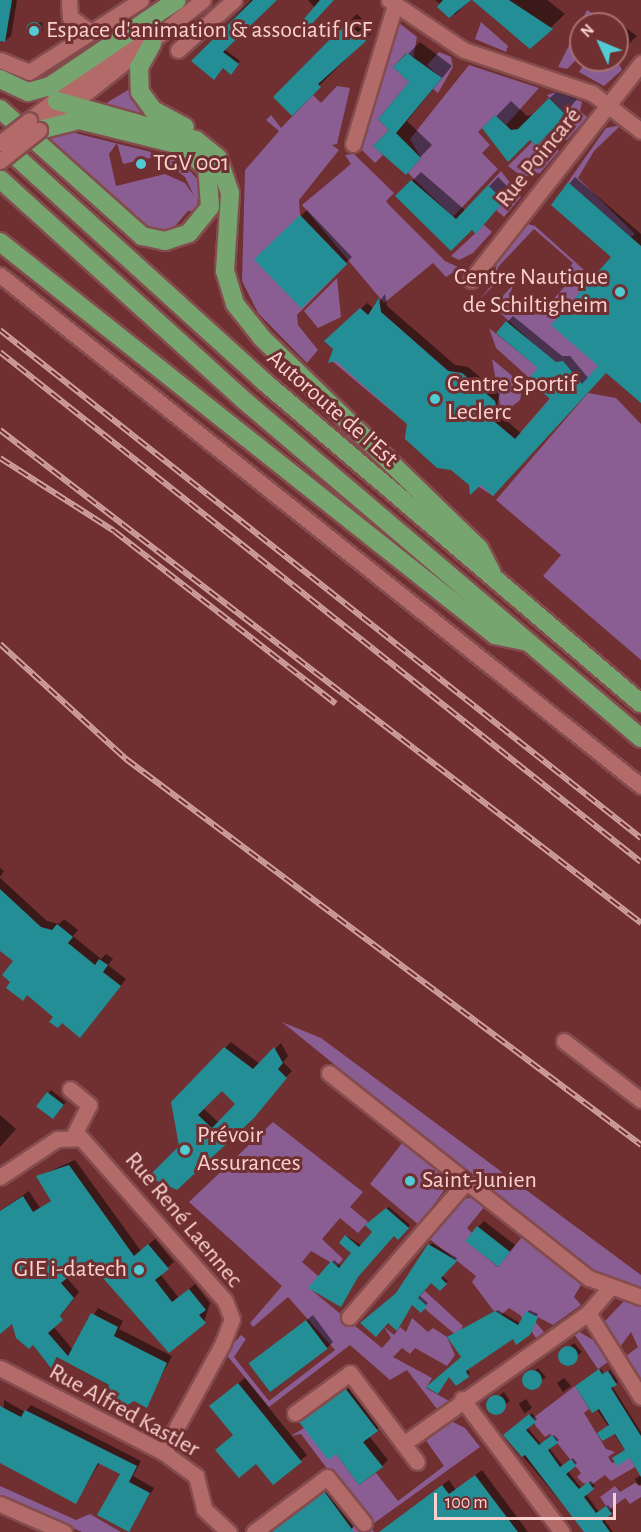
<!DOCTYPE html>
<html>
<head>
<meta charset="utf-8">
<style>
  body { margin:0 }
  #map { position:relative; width:641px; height:1532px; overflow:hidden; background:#702f30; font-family:"Alegreya Sans",sans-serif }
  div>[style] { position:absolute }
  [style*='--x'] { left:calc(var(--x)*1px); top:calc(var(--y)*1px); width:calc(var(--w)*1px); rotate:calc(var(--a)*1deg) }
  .green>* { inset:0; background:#8b5e93 }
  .shadow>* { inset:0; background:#0007; transform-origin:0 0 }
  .building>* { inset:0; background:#238e95; transform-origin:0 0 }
  .round { border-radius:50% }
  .roads { filter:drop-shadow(2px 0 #844c4e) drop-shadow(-2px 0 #844c4e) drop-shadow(0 2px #844c4e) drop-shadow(0 -2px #844c4e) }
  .minor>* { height:15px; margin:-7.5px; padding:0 7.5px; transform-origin:7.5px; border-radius:7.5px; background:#b36b69 }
  .highway>* { height:18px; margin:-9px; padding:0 9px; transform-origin:9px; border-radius:9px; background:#76a570 }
  .rail>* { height:6px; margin-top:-3px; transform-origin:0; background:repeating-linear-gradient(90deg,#702f30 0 11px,#d0a09e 0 22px); box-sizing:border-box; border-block:2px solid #d0a09e }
  .bridges { filter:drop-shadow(2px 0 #844c4e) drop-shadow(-2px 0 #844c4e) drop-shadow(0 2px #844c4e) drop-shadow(0 -2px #844c4e) }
  .minor-bridge>* { height:15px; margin:-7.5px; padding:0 7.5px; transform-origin:7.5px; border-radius:7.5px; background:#b36b69 }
  .dots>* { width:16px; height:16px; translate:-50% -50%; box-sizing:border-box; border:3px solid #702f30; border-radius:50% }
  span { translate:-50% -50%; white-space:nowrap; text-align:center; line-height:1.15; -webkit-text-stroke:6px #702f30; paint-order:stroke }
  .poi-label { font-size:24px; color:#f9d1ce }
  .left { translate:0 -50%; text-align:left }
  .right { translate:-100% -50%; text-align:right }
  .street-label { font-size:24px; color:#f9d1ce }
  .north { position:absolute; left:569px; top:12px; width:60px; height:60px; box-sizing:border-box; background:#702f30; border:2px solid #a7706f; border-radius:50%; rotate:314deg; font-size:16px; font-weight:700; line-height:24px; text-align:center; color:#f9d1ce }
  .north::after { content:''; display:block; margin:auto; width:21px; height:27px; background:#51ccd4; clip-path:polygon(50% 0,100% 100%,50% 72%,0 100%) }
  .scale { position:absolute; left:434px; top:1493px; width:182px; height:27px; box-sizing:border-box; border:3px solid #f9d1ce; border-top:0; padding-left:8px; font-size:18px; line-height:21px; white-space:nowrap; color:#f9d1ce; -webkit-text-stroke:4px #702f30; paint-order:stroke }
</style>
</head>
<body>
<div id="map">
  <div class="green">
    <div style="clip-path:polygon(587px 10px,610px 24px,581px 24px,581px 55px,567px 69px,558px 67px)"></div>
    <div style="clip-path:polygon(395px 20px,417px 37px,413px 59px,406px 53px,393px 67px,409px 82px,378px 119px,389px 130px,373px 146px,383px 155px,375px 163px,357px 145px)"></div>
    <div style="clip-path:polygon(481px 22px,508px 46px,506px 52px,475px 39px)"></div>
    <div style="clip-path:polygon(439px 52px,451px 57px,453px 67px,438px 93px,432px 88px,441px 78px,427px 65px)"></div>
    <div style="clip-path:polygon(587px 60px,599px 60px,607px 68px,617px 60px,622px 70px,604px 86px,579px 72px)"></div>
    <div style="clip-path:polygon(469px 65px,539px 88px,506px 125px,495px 115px,478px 132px,490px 145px,482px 153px,498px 169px,453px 217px,408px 173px,421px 158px,410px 139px)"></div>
    <div style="clip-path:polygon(337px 86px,350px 88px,337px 144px,332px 145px,339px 150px,299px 200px,300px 215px,347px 264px,297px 315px,298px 325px,318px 350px,307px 363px,258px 313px,242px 281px,245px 170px,279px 131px,266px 120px,271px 115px,281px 128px,313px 95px,321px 103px)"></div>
    <div style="clip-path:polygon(133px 87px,155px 119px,103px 105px)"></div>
    <div style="clip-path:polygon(557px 92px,582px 102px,580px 111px,587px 117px,567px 140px,553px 135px,564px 113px,547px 95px)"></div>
    <div style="clip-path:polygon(621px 125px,594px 151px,578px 178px,635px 234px,631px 237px,568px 182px,606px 128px)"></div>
    <div style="clip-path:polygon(evenodd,63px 130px,179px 159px,199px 181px,197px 211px,188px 211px,170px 232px,146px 229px,45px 137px,63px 130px,117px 143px,123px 164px,154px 157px,156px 165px,171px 166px,185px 177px,194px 196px,185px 183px,165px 174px,116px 186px,109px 154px,117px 143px)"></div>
    <div style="clip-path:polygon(545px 138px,559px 151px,540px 173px,523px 177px,508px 166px,532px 142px,536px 146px)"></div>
    <div style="clip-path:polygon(354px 154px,394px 193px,386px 201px,390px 206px,445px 261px,460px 268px,446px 277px,433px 263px,384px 303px,302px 205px,351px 164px,345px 155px)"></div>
    <div style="clip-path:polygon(501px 171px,521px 197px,504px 217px,496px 210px,504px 201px,488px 185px)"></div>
    <div style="clip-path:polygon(528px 224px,535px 226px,593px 278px,598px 366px,583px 392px,493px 496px,405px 439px,407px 424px,332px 361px,337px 354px,330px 342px,360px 308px,370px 317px,380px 311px,451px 373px,462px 373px,478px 386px,497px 410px,491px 418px,515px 439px,551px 397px,537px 391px,537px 385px,496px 348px,489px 328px,532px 363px,534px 344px,498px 311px,504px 305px,499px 300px,513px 285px,510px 294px,529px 311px,535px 305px,543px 311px,574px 276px,567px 270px,573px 263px,534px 229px,498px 267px,496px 283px,479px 300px,490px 287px,499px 257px)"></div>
    <div style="clip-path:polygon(484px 225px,492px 232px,473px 253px,459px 260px,451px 256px)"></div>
    <div style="clip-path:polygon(337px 278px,341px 317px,318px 328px,304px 311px)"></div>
    <div style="clip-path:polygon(492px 359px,523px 385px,520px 400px,510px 408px,501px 410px)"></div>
    <div style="clip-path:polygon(588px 393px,616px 398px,641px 424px,641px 660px,543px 576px,561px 555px,496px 500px)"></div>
    <div style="clip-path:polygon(282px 1022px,321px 1038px,641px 1275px,641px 1289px,588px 1270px)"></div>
    <div style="clip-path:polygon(273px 1122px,363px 1192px,350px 1207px,368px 1222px,358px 1233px,340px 1218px,322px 1239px,343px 1259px,337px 1266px,311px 1251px,302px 1262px,324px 1281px,309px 1288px,382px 1348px,391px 1338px,384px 1327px,394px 1335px,400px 1327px,406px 1332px,412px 1318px,428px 1332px,433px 1328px,447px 1337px,455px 1355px,447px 1366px,415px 1348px,410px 1354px,402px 1348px,393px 1357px,432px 1378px,426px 1388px,449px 1401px,437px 1409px,407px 1370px,390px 1380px,350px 1345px,269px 1407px,225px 1353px,241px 1335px,246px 1339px,234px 1357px,269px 1401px,335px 1350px,288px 1297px,253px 1327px,250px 1323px,282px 1286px,189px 1202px)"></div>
    <div style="clip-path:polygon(403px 1142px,447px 1177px,448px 1185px,419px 1225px,370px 1184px)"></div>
    <div style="clip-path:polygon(474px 1197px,485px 1206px,467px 1228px,472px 1233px,466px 1241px,498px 1267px,522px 1237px,582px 1283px,574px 1297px,581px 1305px,553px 1325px,526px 1311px,544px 1332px,536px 1338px,520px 1315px,509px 1308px,501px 1315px,493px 1310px,472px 1282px,476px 1276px,427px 1237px,462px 1199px)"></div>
    <div style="clip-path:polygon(425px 1291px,463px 1326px,457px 1336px,425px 1309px,418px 1298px)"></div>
    <div style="clip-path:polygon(625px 1300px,641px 1305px,641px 1379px,626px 1356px,638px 1347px,631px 1332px,620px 1347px,605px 1321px)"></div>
    <div style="clip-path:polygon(578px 1331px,593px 1340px,608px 1362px,598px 1369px,574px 1334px)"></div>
    <div style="clip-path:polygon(575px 1386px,589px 1409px,584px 1413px,606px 1449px,615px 1452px,608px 1457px,612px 1463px,630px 1458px,635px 1467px,611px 1481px,605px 1475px,591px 1485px,583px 1483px,577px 1477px,581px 1473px,550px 1434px,545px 1437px,535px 1425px,533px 1418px)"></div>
    <div style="clip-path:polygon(443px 1417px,465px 1428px,480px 1447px,370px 1526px,374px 1532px,350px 1532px,356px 1519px,368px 1523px,301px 1434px,291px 1436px,304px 1428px,336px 1454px,359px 1485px,376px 1473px,398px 1501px,444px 1466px,425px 1439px)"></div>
    <div style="clip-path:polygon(635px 1483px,641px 1486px,641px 1497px,630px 1504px,625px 1498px,609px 1510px,600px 1497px,615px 1486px,620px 1492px)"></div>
    <div style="clip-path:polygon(0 1486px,76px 1520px,90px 1514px,121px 1532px,82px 1532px,0 1496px)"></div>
  </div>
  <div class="shadow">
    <div style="clip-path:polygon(0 0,17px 0,11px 36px,4px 42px,0 41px)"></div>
    <div style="clip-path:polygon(251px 0,276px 0,224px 49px,240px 61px,233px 70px,193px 61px)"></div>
    <div style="clip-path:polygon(308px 0,332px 0,315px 8px)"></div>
    <div style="clip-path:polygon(435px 0,470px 0,455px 15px)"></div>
    <div style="clip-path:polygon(474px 0,547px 0,565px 14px,530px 47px)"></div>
    <div style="left:357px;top:14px;width:24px;height:117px;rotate:45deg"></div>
    <div style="clip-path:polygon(609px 16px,637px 36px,617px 56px,617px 24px,601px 24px)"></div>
    <div style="clip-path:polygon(42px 22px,43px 31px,30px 35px,29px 26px)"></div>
    <div style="clip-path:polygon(420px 42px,452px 66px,407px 121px,432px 145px,405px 173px,391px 130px,411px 82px,395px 67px)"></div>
    <div style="clip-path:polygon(603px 60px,613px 60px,607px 66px)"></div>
    <div style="clip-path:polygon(564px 84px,578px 98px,551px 130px,530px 138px,484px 129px,511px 101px,527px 116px,534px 114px)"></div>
    <div style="clip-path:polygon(421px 172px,466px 211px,498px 177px,512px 191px,485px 222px,472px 228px,397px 196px)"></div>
    <div style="clip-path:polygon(575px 177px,641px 234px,641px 401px,606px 371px,481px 483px,471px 485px,327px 341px,367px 303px,374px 309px,385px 294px,387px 306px,455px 365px,468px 367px,500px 394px,495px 411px,522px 434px,552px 399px,540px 368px,507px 322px,513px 316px,562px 356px,570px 356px,589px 379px,600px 366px,613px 257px,553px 204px)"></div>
    <div style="clip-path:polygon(307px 210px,352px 257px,301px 306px,301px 216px)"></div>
    <div style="clip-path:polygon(0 868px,4px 871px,0 877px)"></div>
    <div style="clip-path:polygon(0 878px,47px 921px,59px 924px,64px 919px,78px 930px,73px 936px,101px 959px,106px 954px,113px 959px,108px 965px,126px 979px,86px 1030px,62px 1022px,12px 982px,15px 961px,0 949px)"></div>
    <div style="clip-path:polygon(evenodd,231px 1042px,260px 1064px,281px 1043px,288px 1056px,283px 1062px,292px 1071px,177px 1188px,181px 1146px,172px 1103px,231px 1042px,222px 1089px,237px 1104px,219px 1123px,203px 1108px,222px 1089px)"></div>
    <div style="clip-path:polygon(51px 1090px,66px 1102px,55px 1115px,38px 1106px)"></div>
    <div style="clip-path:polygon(0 1115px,16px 1129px,0 1147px)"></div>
    <div style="clip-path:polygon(75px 1160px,141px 1251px,155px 1239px,174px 1262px,160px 1274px,179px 1298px,195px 1284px,210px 1303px,204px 1322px,88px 1259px,66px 1277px,79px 1292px,53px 1326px,73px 1350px,98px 1308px,123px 1321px,119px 1329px,172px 1356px,146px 1406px,58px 1357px,51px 1366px,13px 1321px,0 1328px,0 1211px,29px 1191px,40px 1208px,52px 1200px,37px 1177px)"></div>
    <div style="clip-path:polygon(389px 1207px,410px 1225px,398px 1238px,394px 1234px,311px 1287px,334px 1260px,342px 1267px,354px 1253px,347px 1236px,362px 1246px,375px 1232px,367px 1225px)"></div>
    <div style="clip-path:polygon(484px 1221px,515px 1245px,504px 1258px,478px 1227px)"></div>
    <div style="clip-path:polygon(432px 1243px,457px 1258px,442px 1276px,448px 1281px,440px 1289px,431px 1281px,419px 1295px,428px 1303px,421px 1311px,397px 1293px)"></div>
    <div style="clip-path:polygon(498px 1310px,521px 1324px,529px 1310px,538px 1314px,529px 1334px,513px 1337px,467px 1369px,470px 1373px,456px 1384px,462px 1357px,451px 1335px)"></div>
    <div style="clip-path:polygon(313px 1315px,333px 1342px,327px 1348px,251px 1364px)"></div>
    <div style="clip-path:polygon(574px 1343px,582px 1352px,564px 1366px,558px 1357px)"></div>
    <div style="clip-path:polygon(538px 1368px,546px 1377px,528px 1390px,522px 1381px)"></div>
    <div style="clip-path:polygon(601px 1369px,604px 1374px,610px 1370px,618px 1382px,612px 1386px,641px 1432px,641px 1473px,579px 1384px)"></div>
    <div style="clip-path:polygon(245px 1378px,307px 1455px,274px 1483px,234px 1434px,217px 1401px)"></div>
    <div style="clip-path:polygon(564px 1378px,571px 1386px,563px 1392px,557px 1383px)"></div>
    <div style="clip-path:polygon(352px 1384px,383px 1424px,369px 1436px,388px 1460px,382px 1466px,336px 1452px,301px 1422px)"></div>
    <div style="clip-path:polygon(504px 1392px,510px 1401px,491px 1414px,486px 1406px)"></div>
    <div style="left:526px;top:1399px;width:11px;height:9px;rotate:56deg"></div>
    <div style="clip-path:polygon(4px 1400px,25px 1412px,31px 1405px,141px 1461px,133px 1476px,154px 1488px,128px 1530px,122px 1474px,100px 1462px,76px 1502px,0 1462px)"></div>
    <div style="clip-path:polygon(532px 1413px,537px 1419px,527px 1427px,541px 1444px,554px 1435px,559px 1440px,549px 1448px,563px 1466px,573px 1458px,577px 1463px,568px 1471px,581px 1488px,591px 1481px,595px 1486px,586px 1494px,599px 1512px,608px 1505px,613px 1511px,603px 1518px,613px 1532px,586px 1532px,505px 1435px)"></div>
    <div style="clip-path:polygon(482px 1470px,528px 1532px,381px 1532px,449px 1480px,456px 1490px)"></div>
    <div style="clip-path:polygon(641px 1475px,641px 1484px,639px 1486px,635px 1479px)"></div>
    <div style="clip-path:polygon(331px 1486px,358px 1523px,348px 1532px,267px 1532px)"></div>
  </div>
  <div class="building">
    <div style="clip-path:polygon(0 0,12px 0,5px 42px,0 41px)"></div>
    <div style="clip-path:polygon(253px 0,277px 0,223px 52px,239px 64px,231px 75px,223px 68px,214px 80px,191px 61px)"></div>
    <div style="clip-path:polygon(320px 0,334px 0,310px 26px,303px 20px)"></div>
    <div style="clip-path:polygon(443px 0,471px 0,449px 18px,437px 7px)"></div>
    <div style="clip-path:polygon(472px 0,509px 0,553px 29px,530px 49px)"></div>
    <div style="clip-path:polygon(347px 22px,366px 41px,318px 84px,321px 87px,292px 116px,273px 97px)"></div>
    <div class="round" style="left:26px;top:22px;width:16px;height:16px"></div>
    <div style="clip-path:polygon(407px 53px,442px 78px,396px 133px,421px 158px,406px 175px,373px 146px,389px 130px,378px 119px,409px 82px,393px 67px)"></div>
    <div style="clip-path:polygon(549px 98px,564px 113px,558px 124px,536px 146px,530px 140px,508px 162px,482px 128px,495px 115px,511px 130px,518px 129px)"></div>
    <div style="clip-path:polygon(411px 180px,456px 219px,488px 185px,504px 201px,476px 234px,472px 230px,451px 251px,395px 196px)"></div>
    <div style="clip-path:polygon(568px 182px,641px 246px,641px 403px,606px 373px,493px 496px,481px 485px,470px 495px,469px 485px,451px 470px,437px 468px,405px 439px,407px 424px,336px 361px,328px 363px,333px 349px,324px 341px,360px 308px,368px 315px,379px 298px,381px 312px,448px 371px,462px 373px,495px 401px,497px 410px,490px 418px,515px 439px,550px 399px,529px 378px,538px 368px,496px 333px,506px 321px,556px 362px,563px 361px,582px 384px,598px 366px,551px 325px,611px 257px,551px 205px)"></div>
    <div style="left:300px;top:215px;width:68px;height:64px;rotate:46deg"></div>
    <div style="clip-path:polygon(0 889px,41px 927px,52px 930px,57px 924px,73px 937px,68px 943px,95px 965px,99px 959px,108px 965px,103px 972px,121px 986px,80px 1038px,62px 1023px,58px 1028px,49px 1022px,53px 1017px,27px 995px,23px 1001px,6px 988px,10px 982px,2px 975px,13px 961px,0 951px)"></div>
    <div style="clip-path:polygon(evenodd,224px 1047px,253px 1069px,274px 1047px,283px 1063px,278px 1069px,287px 1078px,254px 1118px,177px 1190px,148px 1177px,179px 1146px,171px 1102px,224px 1047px,222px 1091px,235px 1104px,212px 1128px,198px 1115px,222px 1091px)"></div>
    <div style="left:47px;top:1092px;width:21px;height:18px;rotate:37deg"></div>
    <div style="clip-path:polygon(69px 1165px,134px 1256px,148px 1244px,169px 1269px,155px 1280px,172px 1302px,189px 1289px,206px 1310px,199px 1315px,206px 1323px,169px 1353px,88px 1261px,61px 1283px,74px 1298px,60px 1316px,63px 1320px,48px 1333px,68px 1356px,91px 1313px,118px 1327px,114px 1336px,167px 1363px,147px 1408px,134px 1401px,126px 1406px,104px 1395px,109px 1385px,57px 1357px,51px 1368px,33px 1345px,29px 1349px,16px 1338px,12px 1324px,0 1334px,0 1211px,23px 1196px,33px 1212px,51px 1201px,36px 1176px)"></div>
    <div style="clip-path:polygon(386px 1208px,409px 1228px,398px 1240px,394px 1236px,358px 1277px,341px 1307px,308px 1288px,331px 1261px,339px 1268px,351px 1253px,339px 1243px,345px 1235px,359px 1247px,372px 1232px,365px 1225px)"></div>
    <div style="left:477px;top:1226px;width:42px;height:19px;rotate:38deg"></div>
    <div style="clip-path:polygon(428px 1244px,457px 1261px,441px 1278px,447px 1284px,440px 1291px,431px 1283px,418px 1298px,427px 1306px,421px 1313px,412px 1305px,397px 1331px,388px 1323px,376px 1337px,360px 1323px,396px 1293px)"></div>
    <div style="clip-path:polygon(495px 1311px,518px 1325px,526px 1311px,538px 1317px,530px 1335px,516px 1345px,513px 1339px,466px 1371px,469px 1377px,456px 1386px,449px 1377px,438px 1394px,426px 1387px,461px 1357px,447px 1337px)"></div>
    <div style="left:306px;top:1320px;width:36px;height:72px;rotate:53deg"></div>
    <div class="round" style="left:558px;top:1346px;width:20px;height:20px"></div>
    <div style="clip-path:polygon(599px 1369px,602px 1374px,608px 1371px,617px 1385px,611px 1388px,641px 1436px,641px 1477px,630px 1458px,617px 1466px,612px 1458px,625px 1450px,615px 1434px,602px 1441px,597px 1433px,609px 1425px,599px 1409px,592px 1413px,575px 1386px)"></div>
    <div class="round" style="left:522px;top:1370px;width:20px;height:20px"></div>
    <div style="clip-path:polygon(238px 1383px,302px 1462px,273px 1485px,256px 1464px,239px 1478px,215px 1450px,233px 1435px,209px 1406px)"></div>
    <div style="clip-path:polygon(345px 1388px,378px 1431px,363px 1442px,383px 1467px,359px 1485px,336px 1454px,328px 1460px,299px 1422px)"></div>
    <div class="round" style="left:486px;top:1395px;width:20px;height:20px"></div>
    <div style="clip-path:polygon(0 1406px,21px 1417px,25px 1410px,137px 1466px,129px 1482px,150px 1493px,129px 1532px,97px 1515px,120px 1474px,98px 1463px,76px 1504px,0 1463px)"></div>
    <div style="clip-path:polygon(529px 1414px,536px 1422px,526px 1430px,539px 1445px,552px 1435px,558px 1443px,548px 1450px,560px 1467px,571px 1459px,576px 1466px,566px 1474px,579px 1489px,588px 1482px,594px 1489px,584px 1497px,596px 1513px,606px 1506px,612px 1514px,602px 1521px,610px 1532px,584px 1532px,525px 1455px,522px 1457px,503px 1435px)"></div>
    <div style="clip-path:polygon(475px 1475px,518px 1532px,379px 1532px,442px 1485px,449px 1494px)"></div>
    <div style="clip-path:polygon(324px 1491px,354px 1532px,270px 1532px)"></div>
  </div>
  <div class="roads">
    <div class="minor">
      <div style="--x:69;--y:0;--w:17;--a:87"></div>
      <div style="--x:70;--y:17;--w:26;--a:36"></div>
      <div style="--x:389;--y:0;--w:90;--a:33.7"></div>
      <div style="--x:464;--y:50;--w:135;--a:18.6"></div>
      <div style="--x:592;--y:93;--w:62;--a:37.8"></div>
      <div style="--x:178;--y:50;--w:75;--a:-41.8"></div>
      <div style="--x:0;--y:60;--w:31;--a:22"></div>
      <div style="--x:29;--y:72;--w:133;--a:-32.7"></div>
      <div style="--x:29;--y:120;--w:140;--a:-37.8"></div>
      <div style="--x:39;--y:130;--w:209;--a:-38.4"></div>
      <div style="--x:353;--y:144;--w:145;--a:-73.2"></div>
      <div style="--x:0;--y:275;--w:820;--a:38.56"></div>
      <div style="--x:471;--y:280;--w:276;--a:-51.9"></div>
      <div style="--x:564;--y:1041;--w:97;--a:37.5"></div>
      <div style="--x:329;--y:1073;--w:331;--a:38.3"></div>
      <div style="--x:589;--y:1278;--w:55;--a:20.1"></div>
      <div style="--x:70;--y:1089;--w:25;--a:40"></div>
      <div style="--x:89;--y:1105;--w:36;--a:117"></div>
      <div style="--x:0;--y:1177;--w:69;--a:-33.7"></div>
      <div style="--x:57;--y:1139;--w:24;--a:-2"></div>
      <div style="--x:81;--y:1138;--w:217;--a:48.5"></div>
      <div style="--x:225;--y:1301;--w:19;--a:69"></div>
      <div style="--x:232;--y:1319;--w:26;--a:111"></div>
      <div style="--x:223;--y:1343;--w:124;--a:118.8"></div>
      <div style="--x:588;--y:1313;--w:99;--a:57.8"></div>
      <div style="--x:349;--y:1317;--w:179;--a:-49.1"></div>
      <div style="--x:0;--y:1368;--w:183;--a:27.3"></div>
      <div style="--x:163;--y:1452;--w:41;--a:36"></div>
      <div style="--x:196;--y:1476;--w:34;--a:76"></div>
      <div style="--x:204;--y:1509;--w:34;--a:43"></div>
      <div style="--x:462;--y:1399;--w:166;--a:53.1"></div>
      <div style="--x:295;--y:1413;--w:68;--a:-36"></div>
      <div style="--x:350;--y:1373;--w:111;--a:53"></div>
      <div style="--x:403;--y:1444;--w:227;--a:-35.3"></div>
      <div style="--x:588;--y:1313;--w:35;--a:-49"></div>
      <div style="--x:0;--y:1504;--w:70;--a:23.6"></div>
      <div style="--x:254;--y:1532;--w:91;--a:-37"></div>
      <div style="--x:327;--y:1477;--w:59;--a:51.2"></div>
    </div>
    <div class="highway">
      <div style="--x:152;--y:44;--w:26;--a:119"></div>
      <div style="--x:139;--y:67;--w:25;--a:88"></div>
      <div style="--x:140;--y:92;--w:22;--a:54"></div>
      <div style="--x:153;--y:110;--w:36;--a:28"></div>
      <div style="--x:0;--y:79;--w:31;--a:25"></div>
      <div style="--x:28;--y:92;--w:23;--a:-15"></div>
      <div style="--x:50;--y:86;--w:153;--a:-34.1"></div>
      <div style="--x:57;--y:101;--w:144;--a:15.7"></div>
      <div style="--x:196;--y:140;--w:28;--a:39"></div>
      <div style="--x:218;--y:158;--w:37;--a:71"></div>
      <div style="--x:230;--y:193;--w:78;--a:93.7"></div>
      <div style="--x:225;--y:271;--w:34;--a:73"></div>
      <div style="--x:235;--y:304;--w:43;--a:51.5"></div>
      <div style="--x:262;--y:338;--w:302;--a:44.1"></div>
      <div style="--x:479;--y:548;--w:28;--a:63"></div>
      <div style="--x:0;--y:109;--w:191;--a:41.8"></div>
      <div style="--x:142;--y:236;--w:24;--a:12"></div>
      <div style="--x:165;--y:241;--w:25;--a:-18"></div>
      <div style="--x:189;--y:233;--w:33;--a:-51"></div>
      <div style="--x:210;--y:207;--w:39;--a:-94"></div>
      <div style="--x:207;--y:168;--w:35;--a:-140"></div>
      <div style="--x:180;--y:145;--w:104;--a:-166.1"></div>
      <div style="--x:79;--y:120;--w:41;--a:166"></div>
      <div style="--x:0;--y:142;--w:353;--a:42.2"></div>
      <div style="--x:261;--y:379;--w:499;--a:40.5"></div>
      <div style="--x:0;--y:179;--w:331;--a:42.2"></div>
      <div style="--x:245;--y:401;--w:520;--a:40.4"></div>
      <div style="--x:0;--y:242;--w:632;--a:38.45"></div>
      <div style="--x:495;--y:635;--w:30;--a:12"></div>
    </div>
  </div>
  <div class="rail">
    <div style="--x:0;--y:330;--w:818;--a:38.4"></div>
    <div style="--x:0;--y:352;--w:819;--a:38.51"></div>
    <div style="--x:0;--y:430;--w:809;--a:37.56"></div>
    <div style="--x:0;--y:458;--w:135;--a:32.6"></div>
    <div style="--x:114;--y:531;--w:281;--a:37.9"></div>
    <div style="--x:0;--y:644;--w:171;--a:42.4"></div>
    <div style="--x:126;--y:759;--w:644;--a:36.85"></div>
  </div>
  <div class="bridges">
    <div class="minor-bridge">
      <div style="--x:0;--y:143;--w:37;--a:-38"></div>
      <div style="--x:0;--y:161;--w:50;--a:-38.5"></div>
    </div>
  </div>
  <div class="dots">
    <div style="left:34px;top:31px;background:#51ccd4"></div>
    <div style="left:141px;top:164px;background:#51ccd4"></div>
    <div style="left:620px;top:292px;background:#51ccd4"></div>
    <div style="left:435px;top:399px;background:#51ccd4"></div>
    <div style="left:185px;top:1150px;background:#51ccd4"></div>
    <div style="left:410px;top:1181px;background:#51ccd4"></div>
    <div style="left:139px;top:1270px;background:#51ccd4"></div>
  </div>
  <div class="poi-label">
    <span class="left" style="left:46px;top:31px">Espace d'animation &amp; associatif ICF</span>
    <span class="left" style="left:153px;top:164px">TGV 001</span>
    <span class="right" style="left:608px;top:292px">Centre Nautique<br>de Schiltigheim</span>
    <span class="left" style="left:447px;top:399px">Centre Sportif<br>Leclerc</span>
    <span class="left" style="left:197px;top:1150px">Prévoir<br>Assurances</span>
    <span class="left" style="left:422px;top:1181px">Saint-Junien</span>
    <span class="right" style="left:127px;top:1270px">GIE i-datech</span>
  </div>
  <div class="street-label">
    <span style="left:539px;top:158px;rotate:-51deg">Rue Poincaré</span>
    <span style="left:332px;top:409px;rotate:41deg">Autoroute de l’Est</span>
    <span style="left:183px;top:1220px;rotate:50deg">Rue René Laennec</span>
    <span style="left:124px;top:1411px;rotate:29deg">Rue Alfred Kastler</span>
  </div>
  <div class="north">N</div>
  <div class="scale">100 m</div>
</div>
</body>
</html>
